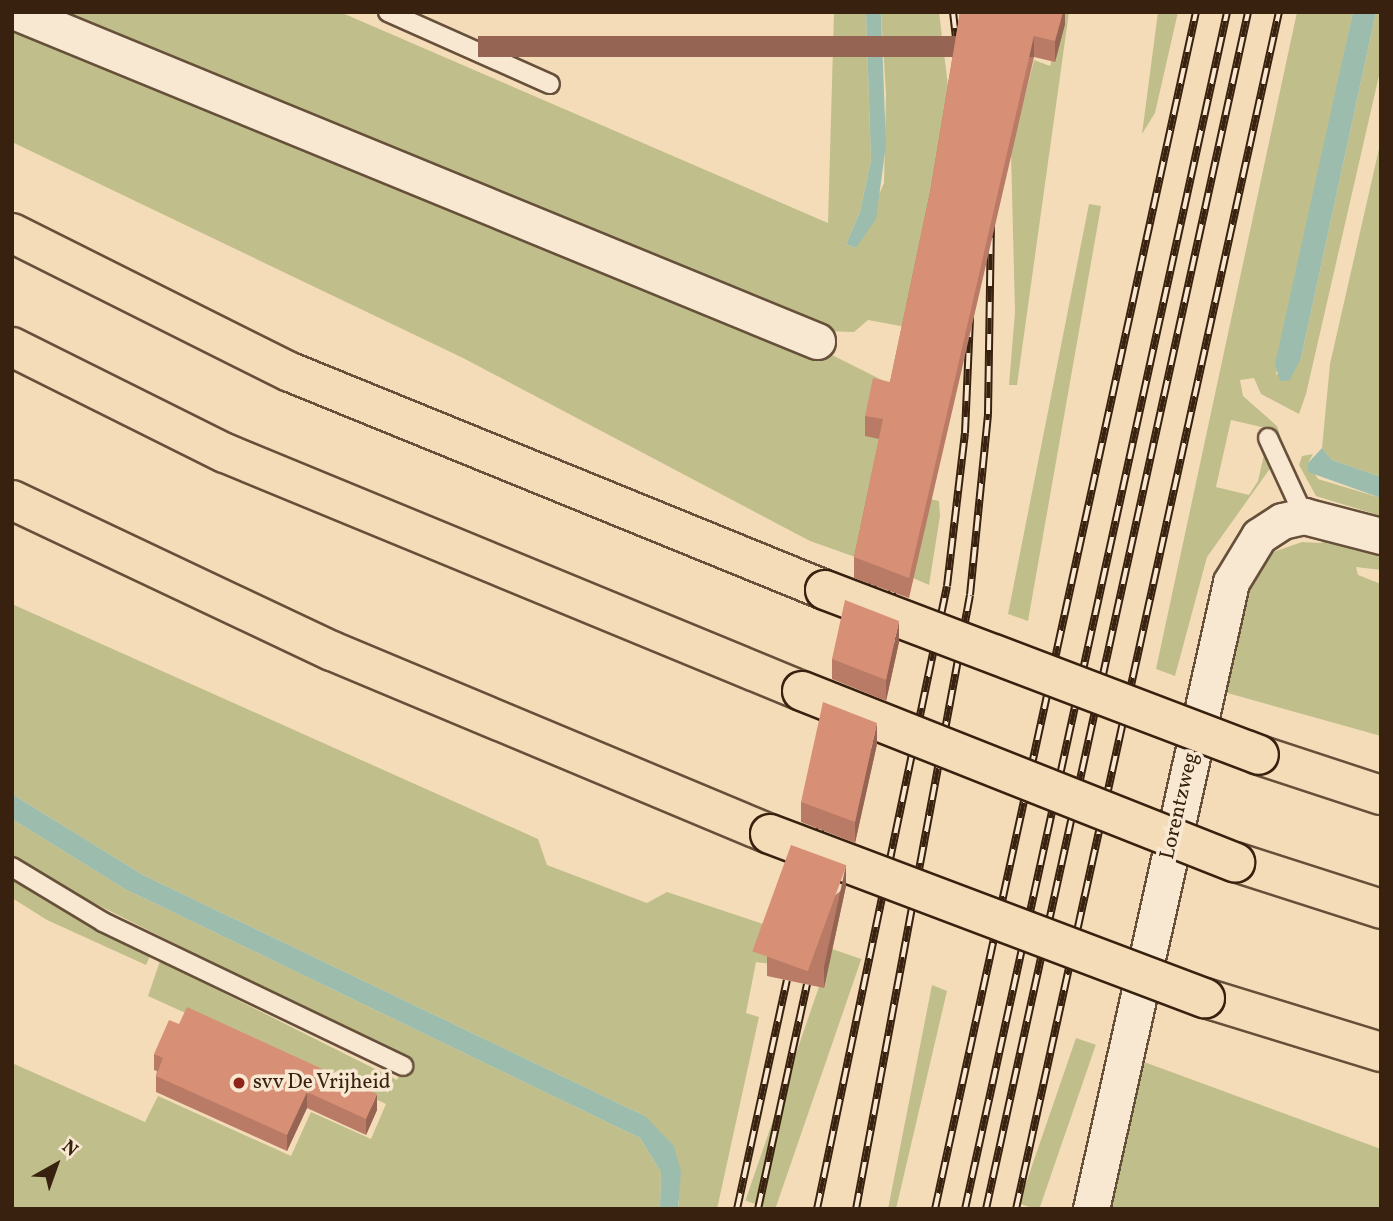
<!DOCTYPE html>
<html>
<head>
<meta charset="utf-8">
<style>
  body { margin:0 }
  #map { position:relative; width:1393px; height:1221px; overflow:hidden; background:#f5dcb9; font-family:Vollkorn,serif }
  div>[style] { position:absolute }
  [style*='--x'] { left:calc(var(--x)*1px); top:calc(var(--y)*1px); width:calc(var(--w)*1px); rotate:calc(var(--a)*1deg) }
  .green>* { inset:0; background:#c0bf8c; transform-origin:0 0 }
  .water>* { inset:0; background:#9cbcad }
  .roads { filter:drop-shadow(2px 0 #67503a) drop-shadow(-2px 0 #67503a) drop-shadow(0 2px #67503a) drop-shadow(0 -2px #67503a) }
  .lane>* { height:18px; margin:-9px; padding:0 9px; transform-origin:9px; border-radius:9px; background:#f8e8d2 }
  .street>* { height:35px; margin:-17.5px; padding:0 17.5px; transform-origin:17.5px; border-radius:17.5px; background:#f8e8d2 }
  .highway>* { height:38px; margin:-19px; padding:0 19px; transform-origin:19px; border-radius:19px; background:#f5dcb9 }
  .rail>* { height:8px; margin-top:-4px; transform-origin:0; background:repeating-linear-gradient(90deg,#f8e8d2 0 16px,#38210f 0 32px); box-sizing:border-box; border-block:2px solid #38210f }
  .bridges { filter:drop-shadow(2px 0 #38210f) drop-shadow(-2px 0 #38210f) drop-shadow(0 2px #38210f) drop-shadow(0 -2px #38210f) }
  .highway-bridge>* { height:38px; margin:-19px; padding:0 19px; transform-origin:19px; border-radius:19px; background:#f5dcb9 }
  .wall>* { inset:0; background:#b97b65 }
  .shaded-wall>* { inset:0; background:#966452; transform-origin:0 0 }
  .building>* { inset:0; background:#d78f75; transform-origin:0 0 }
  .dots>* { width:19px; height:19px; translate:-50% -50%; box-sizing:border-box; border:4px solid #f8e8d2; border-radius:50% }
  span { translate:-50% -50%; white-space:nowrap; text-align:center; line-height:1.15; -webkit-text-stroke:7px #f8e8d2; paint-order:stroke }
  .street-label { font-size:21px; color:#38210f }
  .poi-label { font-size:21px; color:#38210f }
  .left { translate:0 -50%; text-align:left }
  .frame { position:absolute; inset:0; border:14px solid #38210f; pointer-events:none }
  .north { position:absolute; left:21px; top:1130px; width:70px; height:70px; -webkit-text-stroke:5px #f8e8d2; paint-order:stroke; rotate:40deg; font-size:19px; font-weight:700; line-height:28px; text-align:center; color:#38210f }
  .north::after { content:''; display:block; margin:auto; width:24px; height:32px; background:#38210f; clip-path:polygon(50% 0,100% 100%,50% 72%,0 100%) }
</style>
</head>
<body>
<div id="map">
  <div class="green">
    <div style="clip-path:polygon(52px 12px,340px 12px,828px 223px,834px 12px,866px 12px,871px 160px,860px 212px,846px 244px,856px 248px,884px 183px,886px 94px,881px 12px,939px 12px,950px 102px,906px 327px,868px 320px,854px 332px,822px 331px)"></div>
    <div style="clip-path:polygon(1046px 12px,1069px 12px,1017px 385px,1009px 385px,1015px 312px,1011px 152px,1034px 60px,1050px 66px,1060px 31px)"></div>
    <div style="clip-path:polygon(1158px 12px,1178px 12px,1155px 113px,1142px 134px)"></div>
    <div style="clip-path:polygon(1297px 12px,1353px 12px,1276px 375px,1301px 358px,1376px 12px,1381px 12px,1381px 67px,1306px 394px,1299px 414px,1261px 394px,1254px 378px,1240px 380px,1243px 396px,1277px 426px,1283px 444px,1270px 429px,1231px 420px,1216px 487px,1249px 495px,1258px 481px,1266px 446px,1274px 463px,1207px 557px,1175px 676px,1156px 669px)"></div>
    <div style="clip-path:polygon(12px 24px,830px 354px,894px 386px,858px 558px,810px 541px,463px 358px,12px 142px)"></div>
    <div style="clip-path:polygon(1381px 140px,1381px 477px,1332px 460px,1322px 448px,1330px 364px)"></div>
    <div style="clip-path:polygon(1089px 204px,1101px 206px,1028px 621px,1008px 614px)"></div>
    <div style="clip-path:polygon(1313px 454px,1308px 463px,1318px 479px,1381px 498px,1381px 516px,1316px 496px,1299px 465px,1302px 456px)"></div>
    <div style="clip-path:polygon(930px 499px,939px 501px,940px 516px,929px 585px,913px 578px)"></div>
    <div style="clip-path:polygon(1324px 538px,1381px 554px,1381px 570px,1356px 567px,1358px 575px,1381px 584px,1381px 736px,1224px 692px,1246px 578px,1267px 554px,1302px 542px,1322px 543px)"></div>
    <div style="clip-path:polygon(12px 604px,538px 839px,547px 865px,647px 903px,667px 892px,778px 929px,770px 964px,756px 962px,746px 1013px,759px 1017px,717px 1209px,678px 1209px,679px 1201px,645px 1116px,143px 875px,12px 794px)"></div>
    <div style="clip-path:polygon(12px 819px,125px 889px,640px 1138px,661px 1172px,660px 1209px,12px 1209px,12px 1063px,145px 1122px,158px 1096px,291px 1156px,311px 1112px,371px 1139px,386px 1104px,148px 996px,160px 961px,397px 1080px,407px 1060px,64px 888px,12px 857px)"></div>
    <div style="clip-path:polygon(12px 878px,150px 956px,146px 965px,47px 920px,12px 898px)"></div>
    <div style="left:832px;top:949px;width:31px;height:266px;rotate:19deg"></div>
    <div style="clip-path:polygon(932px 985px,947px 991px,896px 1209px,888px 1209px)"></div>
    <div style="left:1076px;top:1038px;width:21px;height:175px;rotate:19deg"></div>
    <div style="clip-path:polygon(1136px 1059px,1381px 1149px,1381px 1209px,1104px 1209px)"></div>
  </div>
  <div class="water">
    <div style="clip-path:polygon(866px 12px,881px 12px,886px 145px,876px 219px,856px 248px,846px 244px,860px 212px,871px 160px)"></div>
    <div style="clip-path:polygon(1353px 12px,1376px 12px,1301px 358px,1290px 380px,1280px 381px,1275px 364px)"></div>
    <div style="clip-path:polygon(1322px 448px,1332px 460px,1381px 477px,1381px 498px,1308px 472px,1308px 463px)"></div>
    <div style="clip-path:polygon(12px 794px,143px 875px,645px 1116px,674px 1146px,681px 1172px,678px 1209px,660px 1209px,661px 1172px,640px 1138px,125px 889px,12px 819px)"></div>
  </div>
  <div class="roads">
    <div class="lane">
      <div style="--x:388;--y:12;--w:177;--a:24"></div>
      <div style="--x:1268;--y:438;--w:86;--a:65.2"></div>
      <div style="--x:12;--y:867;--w:106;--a:31.1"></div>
      <div style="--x:103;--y:922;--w:333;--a:25.6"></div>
    </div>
    <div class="street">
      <div style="--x:16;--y:12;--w:866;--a:22.33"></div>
      <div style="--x:1091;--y:1209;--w:642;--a:-77.41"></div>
      <div style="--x:1231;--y:582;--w:54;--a:-58.7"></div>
      <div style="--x:1259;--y:536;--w:27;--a:-33"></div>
      <div style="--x:1282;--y:521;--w:23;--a:-13"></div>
      <div style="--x:1304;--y:516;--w:80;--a:14.6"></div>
    </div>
    <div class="highway">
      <div style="--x:12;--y:233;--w:311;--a:26.6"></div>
      <div style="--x:290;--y:372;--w:578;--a:22.17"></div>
      <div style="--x:12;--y:347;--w:238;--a:26.5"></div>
      <div style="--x:225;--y:453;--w:624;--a:22.42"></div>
      <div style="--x:12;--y:500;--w:354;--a:25.3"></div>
      <div style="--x:332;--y:651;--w:475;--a:22.7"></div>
      <div style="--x:1259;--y:755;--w:128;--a:18.2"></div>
      <div style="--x:1235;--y:862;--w:153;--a:17.8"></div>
      <div style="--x:1205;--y:998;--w:184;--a:17.1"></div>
    </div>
  </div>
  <div class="rail">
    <div style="--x:953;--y:12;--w:43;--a:83.4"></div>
    <div style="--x:871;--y:595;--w:12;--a:-81"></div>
    <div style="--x:891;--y:600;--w:12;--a:-81"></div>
    <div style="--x:847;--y:707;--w:12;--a:-81"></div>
    <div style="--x:866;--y:712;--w:12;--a:-76"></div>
    <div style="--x:818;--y:839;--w:13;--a:-77"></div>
    <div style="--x:833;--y:865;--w:12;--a:-81"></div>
    <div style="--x:737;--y:1209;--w:234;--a:-77.7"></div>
    <div style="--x:758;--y:1209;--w:230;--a:-77.7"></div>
    <div style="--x:817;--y:1209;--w:636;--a:-78.21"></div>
    <div style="--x:947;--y:586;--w:154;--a:-83.3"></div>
    <div style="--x:965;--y:433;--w:116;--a:-87.5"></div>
    <div style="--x:856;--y:1209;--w:624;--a:-79.48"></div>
    <div style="--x:970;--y:595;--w:182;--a:-84.3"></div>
    <div style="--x:988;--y:414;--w:191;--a:-89.1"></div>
    <div style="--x:935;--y:1209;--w:1225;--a:-77.7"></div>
    <div style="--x:965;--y:1209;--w:1225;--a:-77.65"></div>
    <div style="--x:986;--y:1209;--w:1225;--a:-77.65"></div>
    <div style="--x:1016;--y:1209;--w:1226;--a:-77.61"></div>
  </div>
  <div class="bridges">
    <div class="highway-bridge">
      <div style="--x:825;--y:590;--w:464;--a:20.8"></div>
      <div style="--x:802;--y:691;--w:466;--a:21.6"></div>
      <div style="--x:770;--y:834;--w:465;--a:20.7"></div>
    </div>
  </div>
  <div class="wall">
    <div style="clip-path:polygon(960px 12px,1065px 12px,1065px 24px,1055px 62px,1034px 57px,909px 598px,854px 578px,854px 557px,879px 439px,865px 436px,865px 416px,890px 382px,930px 192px)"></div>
    <div style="clip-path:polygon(899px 642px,886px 701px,832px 679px,832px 659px)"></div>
    <div style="clip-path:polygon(877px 744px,855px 843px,801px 822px,801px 802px)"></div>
    <div style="clip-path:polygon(846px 886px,824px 988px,767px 976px,767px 955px)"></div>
    <div style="clip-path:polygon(154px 1054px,377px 1110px,366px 1135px,307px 1108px,287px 1151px,156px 1092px,156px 1076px,157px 1071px,154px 1070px)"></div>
  </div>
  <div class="shaded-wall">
    <div style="clip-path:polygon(1063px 12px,1065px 12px,1065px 24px,1055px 62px,1055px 41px)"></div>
    <div style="left:1034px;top:36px;width:21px;height:556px;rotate:90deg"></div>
    <div style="clip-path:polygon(899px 621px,899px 642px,886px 701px,886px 680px)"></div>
    <div style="clip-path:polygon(877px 723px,877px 744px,855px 843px,855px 822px)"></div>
    <div style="clip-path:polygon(846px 865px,846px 886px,824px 988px,824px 967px)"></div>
    <div style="clip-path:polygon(307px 1092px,307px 1108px,287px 1151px,287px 1135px)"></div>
    <div style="clip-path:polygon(377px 1094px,377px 1110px,366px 1135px,366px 1119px)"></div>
  </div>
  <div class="building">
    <div style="clip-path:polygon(960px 12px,1063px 12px,1055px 41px,1034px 36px,909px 578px,854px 557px,883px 419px,865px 416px,873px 378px,890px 382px,930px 192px)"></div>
    <div style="clip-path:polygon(845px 600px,899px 621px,886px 680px,832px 659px)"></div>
    <div style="clip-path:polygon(823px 702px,877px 723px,855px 822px,801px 802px)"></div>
    <div style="left:791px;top:845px;width:59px;height:113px;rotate:20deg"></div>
    <div style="clip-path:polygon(187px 1007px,377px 1094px,366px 1119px,307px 1092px,287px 1135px,156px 1076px,163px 1058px,154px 1054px,169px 1020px,179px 1024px)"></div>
  </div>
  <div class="dots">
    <div style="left:239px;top:1083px;background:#8f2418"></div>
  </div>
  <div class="street-label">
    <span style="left:1180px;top:806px;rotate:-77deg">Lorentzweg</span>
  </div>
  <div class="poi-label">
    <span class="left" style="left:253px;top:1083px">svv De Vrijheid</span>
  </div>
  <div class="frame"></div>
  <div class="north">N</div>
</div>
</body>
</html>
